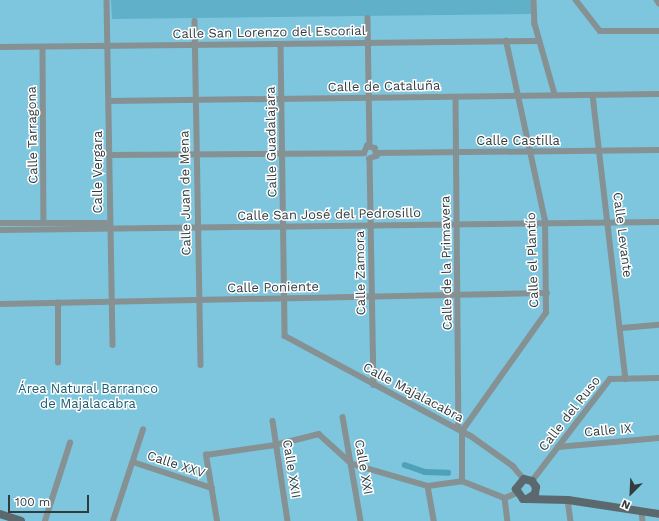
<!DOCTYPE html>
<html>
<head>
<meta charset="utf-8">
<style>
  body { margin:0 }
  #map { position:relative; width:659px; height:521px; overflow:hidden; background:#cfe8f1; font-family:"Work Sans",sans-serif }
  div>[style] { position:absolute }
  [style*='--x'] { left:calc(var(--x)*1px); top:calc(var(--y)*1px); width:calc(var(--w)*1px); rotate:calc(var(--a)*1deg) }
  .green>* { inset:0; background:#7dc6de; transform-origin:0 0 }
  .forest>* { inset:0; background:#60b0ca }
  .canal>* { height:5.5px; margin:-2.75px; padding:0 2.75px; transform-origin:2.75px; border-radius:2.75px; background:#4fa0b9 }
  .street>* { height:5.5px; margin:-2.75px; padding:0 2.75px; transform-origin:2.75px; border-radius:2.75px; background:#869194 }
  .secondary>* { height:8px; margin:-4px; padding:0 4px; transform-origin:4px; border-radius:4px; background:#5b696f }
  span { translate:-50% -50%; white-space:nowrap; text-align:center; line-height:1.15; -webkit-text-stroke:3px #fff; paint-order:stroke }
  .street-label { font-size:13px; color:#323c3f }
  .park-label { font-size:13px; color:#1c5d6f }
  .north { position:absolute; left:611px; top:473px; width:40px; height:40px; -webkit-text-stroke:3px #fff; paint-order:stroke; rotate:204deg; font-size:11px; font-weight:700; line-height:16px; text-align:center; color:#323c3f }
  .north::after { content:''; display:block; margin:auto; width:14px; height:18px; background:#323c3f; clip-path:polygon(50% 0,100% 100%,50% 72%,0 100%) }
  .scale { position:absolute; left:8px; top:495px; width:81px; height:18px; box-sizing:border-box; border:2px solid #323c3f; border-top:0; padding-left:5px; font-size:12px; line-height:14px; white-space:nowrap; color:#323c3f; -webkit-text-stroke:3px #fff; paint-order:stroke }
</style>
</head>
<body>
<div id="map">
  <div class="green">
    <div style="left:0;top:0;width:659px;height:521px"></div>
  </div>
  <div class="forest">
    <div style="clip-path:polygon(111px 0,531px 0,531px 14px,112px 19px)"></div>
  </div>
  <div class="canal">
    <div style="--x:405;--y:465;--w:21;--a:19"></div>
    <div style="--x:425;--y:472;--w:23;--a:2"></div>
  </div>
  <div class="street">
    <div style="--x:107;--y:0;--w:345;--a:89"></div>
    <div style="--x:534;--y:0;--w:24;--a:88"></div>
    <div style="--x:535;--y:24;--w:73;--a:74.1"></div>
    <div style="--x:576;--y:0;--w:39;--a:52"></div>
    <div style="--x:600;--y:31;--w:59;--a:0"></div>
    <div style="--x:657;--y:0;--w:4;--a:56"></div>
    <div style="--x:368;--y:18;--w:127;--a:89.1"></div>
    <div style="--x:195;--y:21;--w:344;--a:89"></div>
    <div style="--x:281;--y:44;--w:292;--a:89.2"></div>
    <div style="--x:285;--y:336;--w:211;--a:28.3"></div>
    <div style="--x:471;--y:436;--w:52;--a:35.5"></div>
    <div style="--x:513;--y:466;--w:17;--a:50"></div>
    <div style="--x:0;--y:47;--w:539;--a:-0.64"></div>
    <div style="--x:43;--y:47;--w:176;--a:89.7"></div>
    <div style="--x:593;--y:95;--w:286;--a:83.4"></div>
    <div style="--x:456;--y:97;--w:332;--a:89.5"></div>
    <div style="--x:109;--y:101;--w:550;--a:-0.73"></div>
    <div style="--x:364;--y:153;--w:8;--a:-67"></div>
    <div style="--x:367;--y:146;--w:8;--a:14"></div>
    <div style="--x:375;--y:148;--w:8;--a:76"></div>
    <div style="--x:377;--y:156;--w:8;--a:157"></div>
    <div style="--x:377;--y:153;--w:282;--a:-0.6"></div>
    <div style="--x:109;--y:155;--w:255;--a:-0.4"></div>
    <div style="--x:370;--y:159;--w:226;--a:89"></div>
    <div style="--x:0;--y:223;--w:109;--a:0"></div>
    <div style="--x:0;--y:230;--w:659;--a:-0.7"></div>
    <div style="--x:0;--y:304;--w:547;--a:-1.15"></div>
    <div style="--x:622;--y:328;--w:37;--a:-5"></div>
    <div style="--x:58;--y:363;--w:60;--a:-90"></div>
    <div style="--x:343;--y:417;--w:106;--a:80.2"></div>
    <div style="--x:273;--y:421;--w:101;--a:81.5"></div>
    <div style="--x:558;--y:447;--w:101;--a:-5.1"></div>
    <div style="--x:133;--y:462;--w:83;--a:18.2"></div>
    <div style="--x:462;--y:481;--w:50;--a:-90"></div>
    <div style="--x:462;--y:431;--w:145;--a:-54.6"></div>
    <div style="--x:546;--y:313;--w:92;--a:-90.6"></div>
    <div style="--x:545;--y:221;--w:184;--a:-102.2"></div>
    <div style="--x:532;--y:481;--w:128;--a:-52.6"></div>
    <div style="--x:610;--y:379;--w:49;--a:-1.2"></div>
    <div style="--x:428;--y:486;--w:36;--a:80"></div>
    <div style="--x:505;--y:498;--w:23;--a:83"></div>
    <div style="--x:568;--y:500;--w:21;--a:82"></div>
    <div style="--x:642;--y:512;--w:9;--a:84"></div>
    <div style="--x:45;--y:521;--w:82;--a:-72.2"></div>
    <div style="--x:113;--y:521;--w:96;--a:-71.8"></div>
    <div style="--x:217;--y:521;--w:67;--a:-99.5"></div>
    <div style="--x:206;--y:455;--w:70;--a:-8.2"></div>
    <div style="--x:275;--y:445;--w:45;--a:-14"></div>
    <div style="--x:319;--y:434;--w:45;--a:42.3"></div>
    <div style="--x:352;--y:464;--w:79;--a:16.1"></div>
    <div style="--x:428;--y:486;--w:34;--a:-8"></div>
    <div style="--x:462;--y:481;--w:46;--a:21.6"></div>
    <div style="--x:505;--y:498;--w:13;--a:-23"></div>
  </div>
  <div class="secondary">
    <div style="--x:527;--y:499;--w:9;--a:-32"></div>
    <div style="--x:535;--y:494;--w:7;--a:-82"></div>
    <div style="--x:536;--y:487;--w:7;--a:-124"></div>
    <div style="--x:532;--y:481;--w:8;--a:-166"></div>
    <div style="--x:524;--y:479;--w:13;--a:129"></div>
    <div style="--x:516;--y:489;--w:12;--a:55"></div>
    <div style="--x:523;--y:499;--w:4;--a:0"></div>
    <div style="--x:527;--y:499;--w:41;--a:1.4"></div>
    <div style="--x:568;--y:500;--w:92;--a:8.7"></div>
    <div style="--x:0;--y:514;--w:22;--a:18"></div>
  </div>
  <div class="street-label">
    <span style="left:269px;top:33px;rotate:-1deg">Calle San Lorenzo del Escorial</span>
    <span style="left:384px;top:87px;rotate:-1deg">Calle de Cataluña</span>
    <span style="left:33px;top:135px;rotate:-91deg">Calle Tarragona</span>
    <span style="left:518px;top:141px">Calle Castilla</span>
    <span style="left:272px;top:142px;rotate:-91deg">Calle Guadalajara</span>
    <span style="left:98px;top:172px;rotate:-90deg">Calle Vergara</span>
    <span style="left:186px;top:193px;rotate:-91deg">Calle Juan de Mena</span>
    <span style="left:329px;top:215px;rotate:-1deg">Calle San José del Pedrosillo</span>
    <span style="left:622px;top:235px;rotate:83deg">Calle Levante</span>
    <span style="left:533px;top:260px;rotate:-92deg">Calle el Plantío</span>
    <span style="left:447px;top:263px;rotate:-91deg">Calle de la Primavera</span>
    <span style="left:361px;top:273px;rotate:-91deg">Calle Zamora</span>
    <span style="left:273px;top:288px;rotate:-1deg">Calle Poniente</span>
    <span style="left:413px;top:393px;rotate:28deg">Calle Majalacabra</span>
    <span style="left:570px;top:414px;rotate:-52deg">Calle del Ruso</span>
    <span style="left:608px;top:431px;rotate:-5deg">Calle IX</span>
    <span style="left:176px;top:465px;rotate:18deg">Calle XXV</span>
    <span style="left:363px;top:467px;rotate:80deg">Calle XXI</span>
    <span style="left:291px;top:469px;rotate:81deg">Calle XXII</span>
  </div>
  <div class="park-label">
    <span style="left:88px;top:397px">Área Natural Barranco<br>de Majalacabra</span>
  </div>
  <div class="north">N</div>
  <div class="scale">100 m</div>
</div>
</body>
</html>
